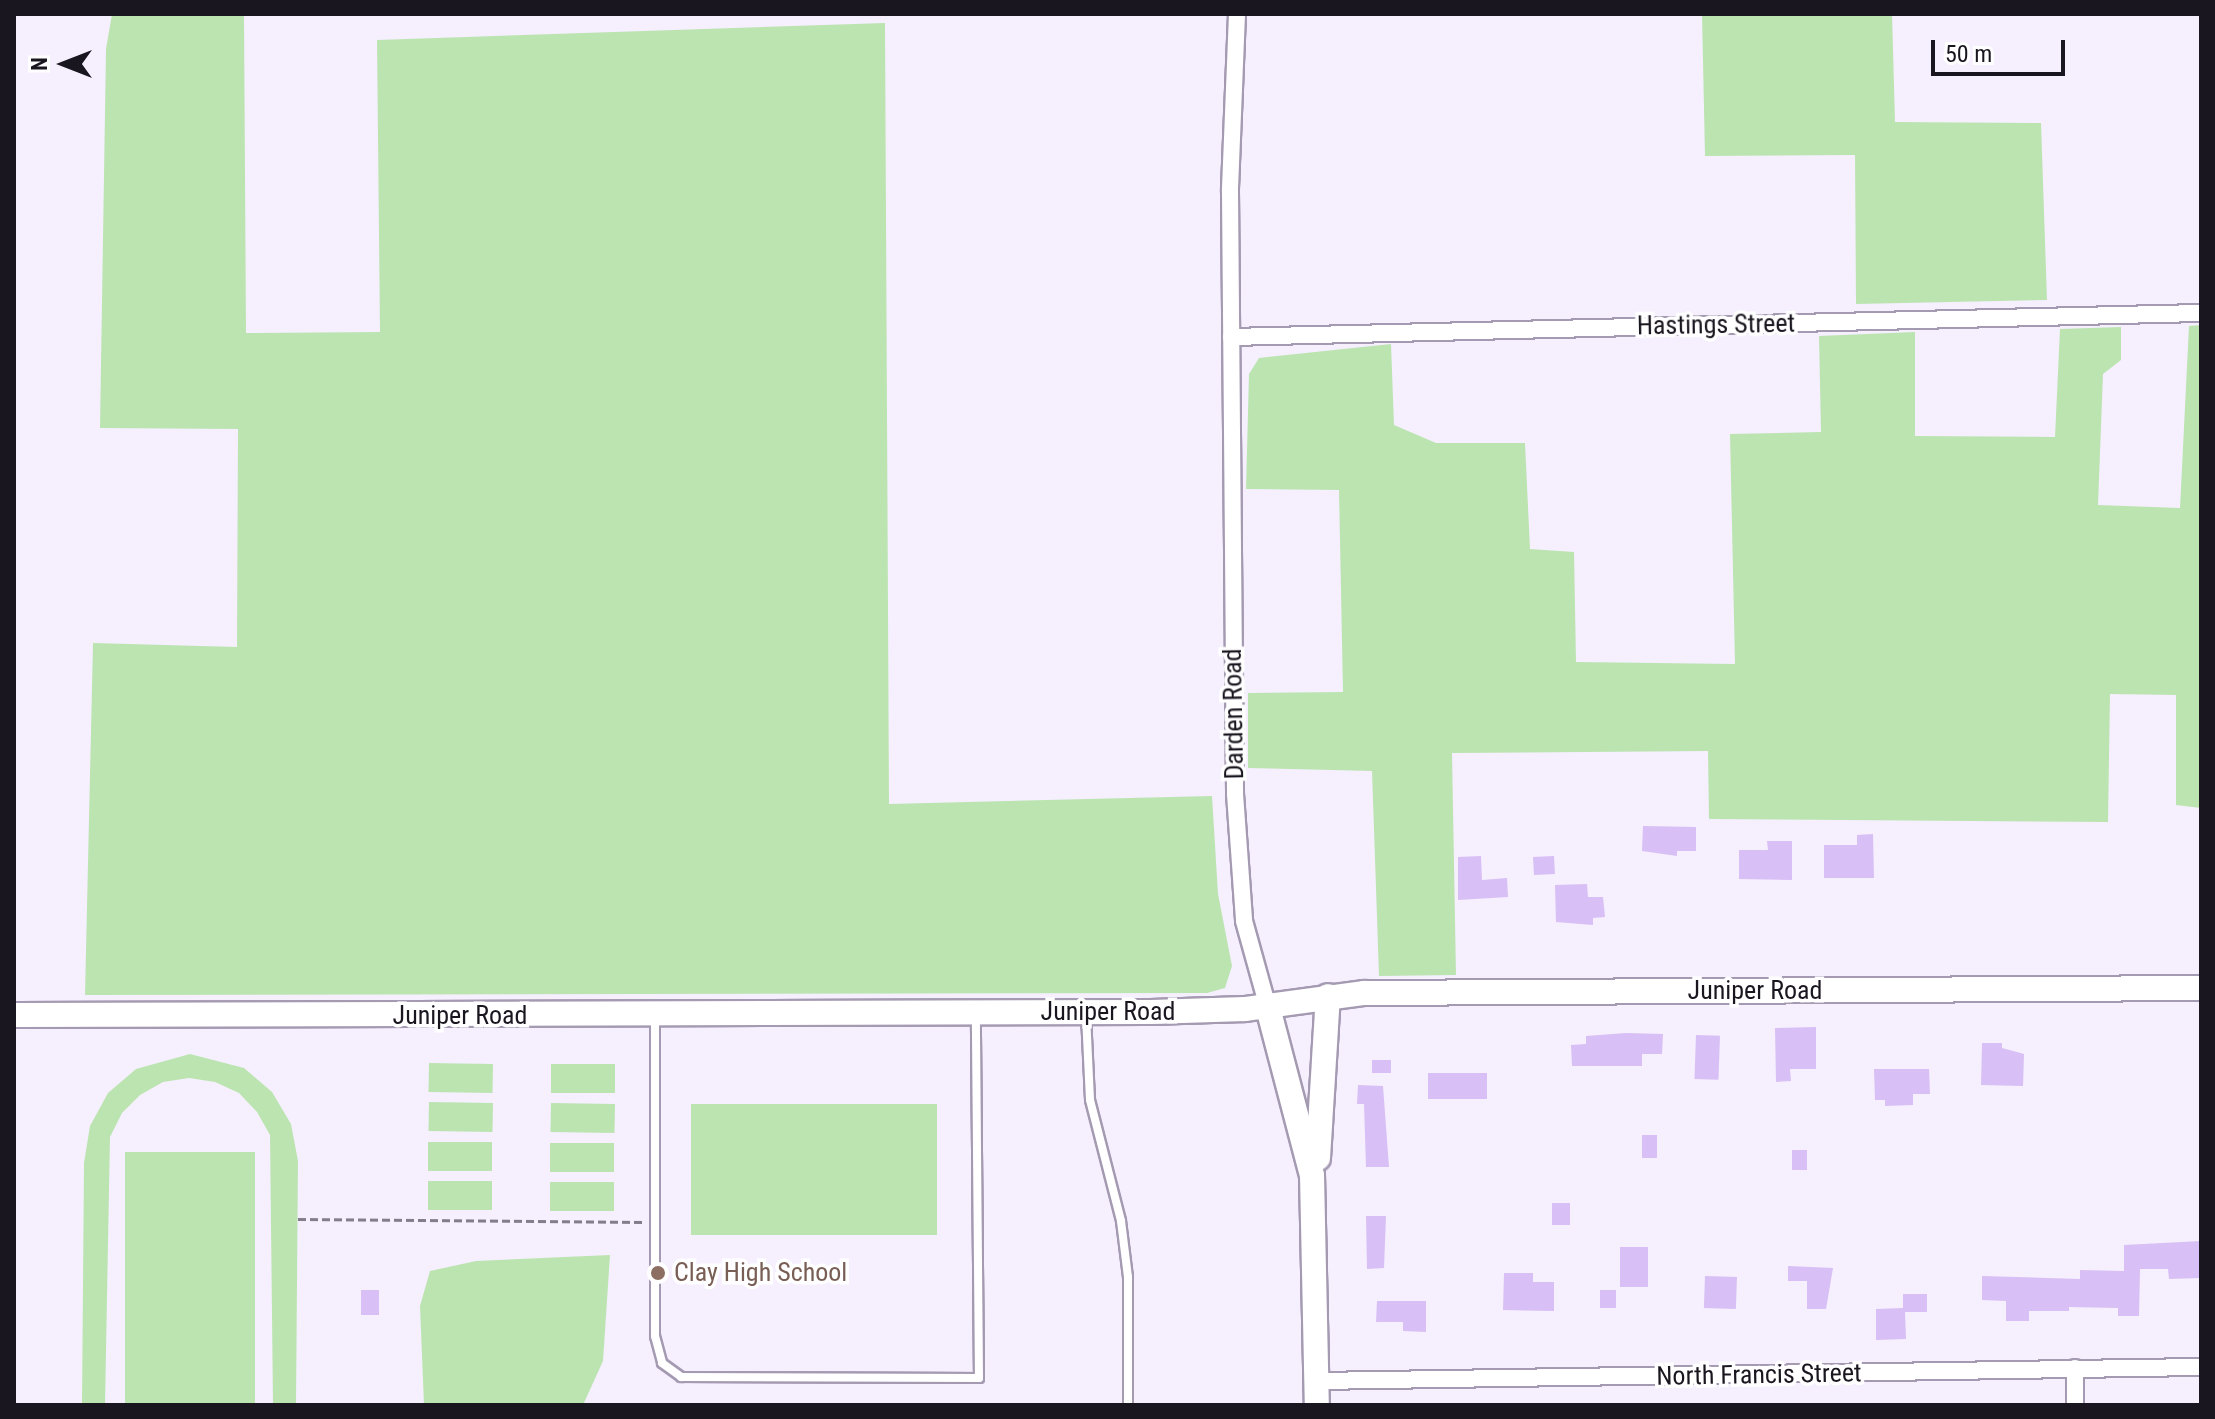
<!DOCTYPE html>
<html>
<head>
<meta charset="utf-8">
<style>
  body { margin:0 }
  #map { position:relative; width:2215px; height:1419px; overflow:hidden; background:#f5effe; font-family:"Roboto Condensed",sans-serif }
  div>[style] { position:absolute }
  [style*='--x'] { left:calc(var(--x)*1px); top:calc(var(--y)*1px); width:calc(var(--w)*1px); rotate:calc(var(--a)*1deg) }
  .green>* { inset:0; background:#bce4b1; transform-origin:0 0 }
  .building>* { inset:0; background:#d8bff5; transform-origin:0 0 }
  .path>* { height:3px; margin-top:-1.5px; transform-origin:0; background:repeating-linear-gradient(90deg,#827d89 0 8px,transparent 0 12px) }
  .roads { filter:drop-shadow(2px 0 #a49ab1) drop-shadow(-2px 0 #a49ab1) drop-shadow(0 2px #a49ab1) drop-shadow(0 -2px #a49ab1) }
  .lane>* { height:8px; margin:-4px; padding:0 4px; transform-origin:4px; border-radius:4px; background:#fff }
  .street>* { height:16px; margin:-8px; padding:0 8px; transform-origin:8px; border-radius:8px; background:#fff }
  .secondary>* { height:24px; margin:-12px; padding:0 12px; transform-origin:12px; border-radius:12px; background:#fff }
  .dots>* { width:22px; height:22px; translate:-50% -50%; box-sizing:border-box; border:4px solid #fff; border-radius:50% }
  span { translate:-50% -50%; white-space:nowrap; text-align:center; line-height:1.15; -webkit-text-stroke:7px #fff; paint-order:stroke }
  .street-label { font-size:26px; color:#1a161f }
  .education-label { font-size:26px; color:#785e54 }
  .left { translate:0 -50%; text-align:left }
  .frame { position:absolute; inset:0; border:16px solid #1a161f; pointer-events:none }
  .north { position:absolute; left:24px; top:24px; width:80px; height:80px; -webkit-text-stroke:6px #fff; paint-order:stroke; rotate:270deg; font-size:22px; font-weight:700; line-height:32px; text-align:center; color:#1a161f }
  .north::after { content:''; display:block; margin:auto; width:28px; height:36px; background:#1a161f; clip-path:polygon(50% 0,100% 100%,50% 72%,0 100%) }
  .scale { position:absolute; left:1931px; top:40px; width:134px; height:36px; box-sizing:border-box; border:4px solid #1a161f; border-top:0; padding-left:10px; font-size:24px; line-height:28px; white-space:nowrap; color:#1a161f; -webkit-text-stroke:6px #fff; paint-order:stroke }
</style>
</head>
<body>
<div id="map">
  <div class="green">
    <div style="clip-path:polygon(112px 14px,244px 14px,246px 333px,380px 332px,377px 40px,885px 23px,889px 804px,1212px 796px,1218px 894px,1232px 966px,1225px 988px,1207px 993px,85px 995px,93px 643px,237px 647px,238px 429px,100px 428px,106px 49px)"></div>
    <div style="clip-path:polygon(1702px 14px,1892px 14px,1895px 122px,2041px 123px,2047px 300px,1856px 304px,1855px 155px,1705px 156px)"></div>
    <div style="clip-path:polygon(2201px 325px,2201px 808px,2176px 805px,2176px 695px,2110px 694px,2108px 822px,1709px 819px,1708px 751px,1452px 753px,1456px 975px,1379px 976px,1372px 771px,1248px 768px,1248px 693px,1343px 692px,1339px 490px,1246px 489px,1249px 374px,1259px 358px,1391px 344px,1394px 425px,1436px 443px,1525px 443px,1530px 549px,1574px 552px,1576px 662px,1735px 664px,1730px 434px,1821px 432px,1819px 336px,1915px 332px,1915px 436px,2055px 437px,2060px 329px,2121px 327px,2121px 360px,2103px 374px,2098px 505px,2180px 508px,2189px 326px)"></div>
    <div style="clip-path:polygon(190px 1054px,244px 1068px,272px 1092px,291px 1124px,298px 1161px,296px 1405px,273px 1405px,270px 1135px,257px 1112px,239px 1093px,215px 1082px,189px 1078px,163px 1082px,140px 1095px,122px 1113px,110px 1137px,105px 1405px,82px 1405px,84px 1163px,90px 1126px,108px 1093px,136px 1069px)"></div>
    <div style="left:429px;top:1063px;width:64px;height:29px;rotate:1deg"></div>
    <div style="left:551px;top:1064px;width:64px;height:29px"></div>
    <div style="left:429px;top:1102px;width:64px;height:29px;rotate:1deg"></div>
    <div style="left:551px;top:1103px;width:64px;height:29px;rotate:1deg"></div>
    <div style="left:691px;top:1104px;width:246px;height:131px"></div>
    <div style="left:428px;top:1142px;width:64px;height:29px"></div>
    <div style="left:550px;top:1143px;width:64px;height:29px"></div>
    <div style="left:125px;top:1152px;width:130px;height:253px"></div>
    <div style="left:428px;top:1181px;width:64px;height:29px"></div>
    <div style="left:550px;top:1182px;width:64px;height:29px"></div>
    <div style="clip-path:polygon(610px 1255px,603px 1361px,583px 1405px,424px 1405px,420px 1306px,430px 1271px,476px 1261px)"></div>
  </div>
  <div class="building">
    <div style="clip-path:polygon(1643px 826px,1696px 827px,1696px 851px,1677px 851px,1677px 856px,1642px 851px)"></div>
    <div style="clip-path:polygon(1873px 834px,1874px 878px,1824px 878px,1824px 845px,1857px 845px,1857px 835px)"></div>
    <div style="clip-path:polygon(1767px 841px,1792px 841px,1792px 880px,1739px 879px,1739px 850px,1768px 850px)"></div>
    <div style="clip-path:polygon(1481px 856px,1482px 880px,1507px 878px,1508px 897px,1458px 900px,1458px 857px)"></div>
    <div style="left:1554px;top:856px;width:18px;height:21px;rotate:87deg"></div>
    <div style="clip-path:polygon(1587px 884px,1588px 897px,1603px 897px,1605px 917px,1593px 918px,1593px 925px,1556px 922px,1555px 885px)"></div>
    <div style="clip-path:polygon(1816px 1027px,1816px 1069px,1790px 1069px,1791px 1081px,1776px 1082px,1775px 1028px)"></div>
    <div style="clip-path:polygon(1626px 1033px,1663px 1034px,1662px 1054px,1642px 1054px,1642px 1066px,1572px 1066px,1571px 1045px,1586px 1044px,1586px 1036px)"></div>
    <div style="left:1696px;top:1035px;width:24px;height:44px;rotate:2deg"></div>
    <div style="clip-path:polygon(1982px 1043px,2002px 1043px,2002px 1048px,2024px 1054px,2023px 1086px,1981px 1085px)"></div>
    <div style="left:1372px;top:1060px;width:19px;height:13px"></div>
    <div style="clip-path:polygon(1874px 1069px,1929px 1069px,1930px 1094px,1913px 1094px,1913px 1105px,1885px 1106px,1885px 1100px,1875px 1100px)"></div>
    <div style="left:1487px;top:1073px;width:26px;height:59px;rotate:90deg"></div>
    <div style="clip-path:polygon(1358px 1085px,1383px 1086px,1389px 1167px,1366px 1167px,1364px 1104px,1357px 1104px)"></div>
    <div style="left:1642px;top:1135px;width:15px;height:23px"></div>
    <div style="left:1792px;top:1150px;width:15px;height:20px"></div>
    <div style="left:1552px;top:1203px;width:18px;height:22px"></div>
    <div style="clip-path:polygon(1366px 1216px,1386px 1216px,1384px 1268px,1367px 1269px)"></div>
    <div style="clip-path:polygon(2201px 1241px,2201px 1278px,2169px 1279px,2168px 1269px,2140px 1269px,2139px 1316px,2118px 1316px,2118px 1308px,2069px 1307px,2069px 1311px,2029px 1311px,2029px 1321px,2006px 1321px,2006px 1301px,1982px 1300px,1982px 1276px,2080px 1279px,2080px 1270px,2124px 1271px,2124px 1245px)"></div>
    <div style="left:1620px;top:1247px;width:28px;height:40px"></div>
    <div style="clip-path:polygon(1788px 1266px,1833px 1268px,1826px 1309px,1807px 1309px,1807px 1281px,1788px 1281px)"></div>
    <div style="clip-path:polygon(1504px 1273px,1533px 1273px,1533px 1282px,1554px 1282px,1554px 1311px,1503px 1310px)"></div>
    <div style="left:1705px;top:1276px;width:32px;height:32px;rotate:2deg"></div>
    <div style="left:361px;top:1290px;width:18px;height:25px"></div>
    <div style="left:1600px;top:1290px;width:16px;height:18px"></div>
    <div style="clip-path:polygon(1903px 1294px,1927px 1294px,1927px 1312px,1905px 1312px,1906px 1339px,1876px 1340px,1876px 1309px,1903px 1308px)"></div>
    <div style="clip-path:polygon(1377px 1301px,1426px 1301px,1426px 1332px,1403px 1331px,1403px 1322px,1376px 1322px)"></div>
  </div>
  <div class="path">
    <div style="--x:298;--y:1219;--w:345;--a:0.5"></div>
  </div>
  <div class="roads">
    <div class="lane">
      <div style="--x:1086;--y:1015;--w:85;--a:87.3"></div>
      <div style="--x:1090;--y:1100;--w:125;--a:75.6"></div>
      <div style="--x:1121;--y:1221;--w:56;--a:82.9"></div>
      <div style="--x:1128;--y:1277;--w:128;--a:90"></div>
      <div style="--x:655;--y:1016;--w:320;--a:90"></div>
      <div style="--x:655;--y:1336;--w:28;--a:75"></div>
      <div style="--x:662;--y:1363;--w:24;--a:36"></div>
      <div style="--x:681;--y:1377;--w:298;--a:0.2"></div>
      <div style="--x:979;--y:1378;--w:364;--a:-90.5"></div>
    </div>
    <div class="street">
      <div style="--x:1237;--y:14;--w:178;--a:92.3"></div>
      <div style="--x:1230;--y:192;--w:602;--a:89.52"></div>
      <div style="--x:1235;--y:794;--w:127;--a:85.9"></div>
      <div style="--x:1244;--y:921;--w:86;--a:74.5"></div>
      <div style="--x:1231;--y:337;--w:970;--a:-1.42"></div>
      <div style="--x:1317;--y:1381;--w:884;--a:-0.91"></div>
      <div style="--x:2075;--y:1405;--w:37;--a:-90"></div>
    </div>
    <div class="secondary">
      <div style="--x:1267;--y:1004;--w:177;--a:75.3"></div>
      <div style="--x:1312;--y:1175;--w:230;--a:88.8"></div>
      <div style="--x:14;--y:1015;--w:1137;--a:-0.15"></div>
      <div style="--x:1151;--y:1012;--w:94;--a:-1.8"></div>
      <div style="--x:1245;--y:1009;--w:120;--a:-7.7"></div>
      <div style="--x:1364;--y:993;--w:837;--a:-0.34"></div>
      <div style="--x:1318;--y:1158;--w:162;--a:-86.5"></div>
    </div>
  </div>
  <div class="dots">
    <div style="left:658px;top:1273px;background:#8d6e63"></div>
  </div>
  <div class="street-label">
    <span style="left:1716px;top:325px;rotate:-1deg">Hastings Street</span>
    <span style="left:1234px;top:714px;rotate:-91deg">Darden Road</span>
    <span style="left:1755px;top:991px">Juniper Road</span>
    <span style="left:1108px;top:1012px">Juniper Road</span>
    <span style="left:460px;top:1016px">Juniper Road</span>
    <span style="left:1759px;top:1375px;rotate:-1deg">North Francis Street</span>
  </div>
  <div class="education-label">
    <span class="left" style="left:674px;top:1273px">Clay High School</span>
  </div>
  <div class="frame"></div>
  <div class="north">N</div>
  <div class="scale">50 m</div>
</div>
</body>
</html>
